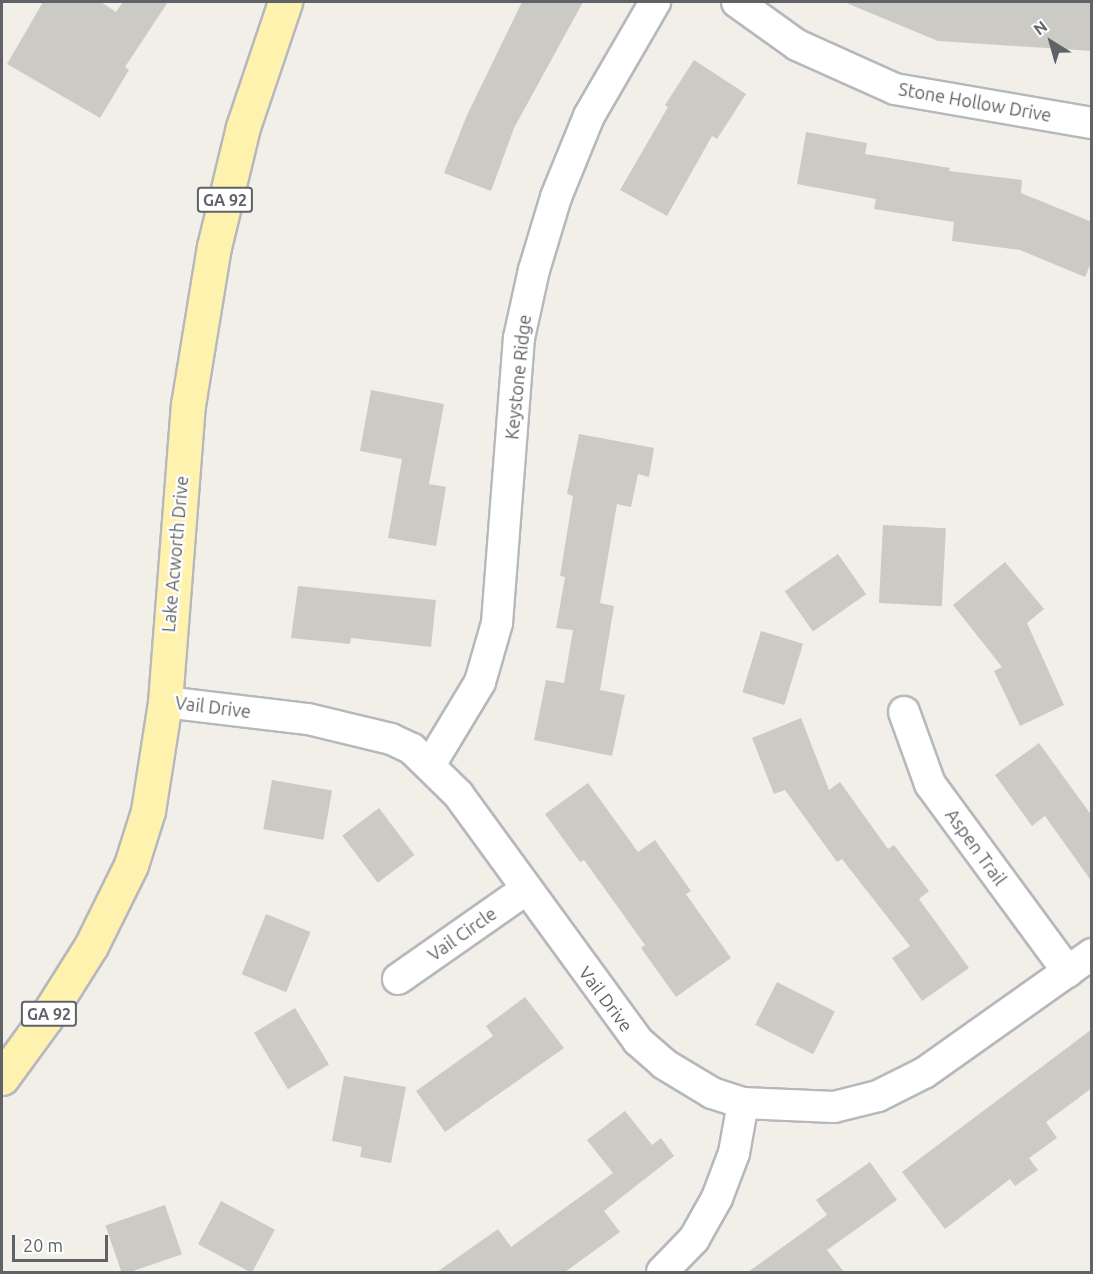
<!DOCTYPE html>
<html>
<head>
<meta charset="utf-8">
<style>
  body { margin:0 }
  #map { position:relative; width:1093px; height:1274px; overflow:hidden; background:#f1efe8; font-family:Ubuntu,sans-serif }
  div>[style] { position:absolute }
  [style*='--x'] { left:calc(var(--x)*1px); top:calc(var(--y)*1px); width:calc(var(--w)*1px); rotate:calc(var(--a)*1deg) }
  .building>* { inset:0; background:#cccac5; transform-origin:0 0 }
  .roads { filter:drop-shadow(2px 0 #b5b8bc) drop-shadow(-2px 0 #b5b8bc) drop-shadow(0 2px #b5b8bc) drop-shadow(0 -2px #b5b8bc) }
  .minor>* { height:30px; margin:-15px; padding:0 15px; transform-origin:15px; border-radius:15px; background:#fff }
  .primary>* { height:33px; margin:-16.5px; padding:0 16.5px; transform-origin:16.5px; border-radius:16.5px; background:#fff2af }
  span { translate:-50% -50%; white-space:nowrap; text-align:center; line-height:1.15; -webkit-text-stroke:4.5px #fff; paint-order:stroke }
  .shield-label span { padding:2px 4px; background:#fff; border:2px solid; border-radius:4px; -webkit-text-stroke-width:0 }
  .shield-label { font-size:16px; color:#5f6368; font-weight:700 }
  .street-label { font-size:18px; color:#5f6368 }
  .frame { position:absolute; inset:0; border:3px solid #5f6368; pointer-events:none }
  .north { position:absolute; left:1021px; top:12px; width:60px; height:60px; -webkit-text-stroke:4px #fff; paint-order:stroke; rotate:323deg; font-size:16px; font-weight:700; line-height:24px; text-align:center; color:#5f6368 }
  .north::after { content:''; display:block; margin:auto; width:21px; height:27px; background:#5f6368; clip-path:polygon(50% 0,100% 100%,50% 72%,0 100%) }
  .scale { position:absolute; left:12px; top:1235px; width:96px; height:27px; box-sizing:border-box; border:3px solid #5f6368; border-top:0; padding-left:8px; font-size:18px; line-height:21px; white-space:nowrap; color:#5f6368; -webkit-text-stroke:4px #fff; paint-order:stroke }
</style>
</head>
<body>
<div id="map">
  <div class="building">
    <div style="clip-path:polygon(43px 2px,101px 2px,116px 12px,123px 2px,168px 2px,125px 67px,129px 70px,100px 118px,7px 64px)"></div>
    <div style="clip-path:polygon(522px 2px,583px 2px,514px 128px,491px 191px,444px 173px,467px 115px)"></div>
    <div style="clip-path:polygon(844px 2px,1092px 2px,1092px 51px,938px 41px)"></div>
    <div style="clip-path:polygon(694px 60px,746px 94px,717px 139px,712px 136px,667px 216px,620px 190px,668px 107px,665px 105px)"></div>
    <div style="clip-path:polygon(806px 132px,867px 143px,865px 154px,950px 168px,949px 171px,1022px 180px,1021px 193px,1092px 222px,1092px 261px,1085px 277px,1020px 250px,952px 241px,954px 222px,874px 209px,876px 199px,797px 184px)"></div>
    <div style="clip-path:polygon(371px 390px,444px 404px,429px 484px,446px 487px,436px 546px,388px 538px,402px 459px,360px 451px)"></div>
    <div style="clip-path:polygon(579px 434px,654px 448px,649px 477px,638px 474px,631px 507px,617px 504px,600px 603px,614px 606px,600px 690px,625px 695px,612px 756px,534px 740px,546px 680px,564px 683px,573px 630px,556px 628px,565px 577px,560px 576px,573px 496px,567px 494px)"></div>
    <div style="left:883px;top:525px;width:63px;height:78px;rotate:3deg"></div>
    <div style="left:838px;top:554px;width:49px;height:65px;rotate:55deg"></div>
    <div style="clip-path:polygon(1005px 562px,1044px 609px,1027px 623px,1064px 705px,1020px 726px,994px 671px,1002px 667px,953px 605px)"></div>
    <div style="clip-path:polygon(298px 586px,436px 600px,431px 647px,351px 638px,350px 644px,291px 638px)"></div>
    <div style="left:761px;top:631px;width:44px;height:64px;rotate:17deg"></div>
    <div style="clip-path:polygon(801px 718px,829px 790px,840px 782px,888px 849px,894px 845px,929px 891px,919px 899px,969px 968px,922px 1001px,892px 958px,910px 946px,842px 859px,837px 862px,785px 790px,774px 794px,752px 738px)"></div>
    <div style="clip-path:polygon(1039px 743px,1092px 816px,1092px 882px,1045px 816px,1032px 826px,995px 775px)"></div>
    <div style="left:272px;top:780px;width:61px;height:50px;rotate:10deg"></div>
    <div style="clip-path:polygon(588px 783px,638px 852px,655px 840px,691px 891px,686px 894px,731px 958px,676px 997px,641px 948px,645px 945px,584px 860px,580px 862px,545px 814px)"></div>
    <div style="left:379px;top:808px;width:59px;height:46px;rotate:53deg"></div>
    <div style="left:266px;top:914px;width:48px;height:65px;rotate:22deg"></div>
    <div style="left:777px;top:982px;width:65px;height:48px;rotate:27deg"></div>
    <div style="clip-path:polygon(525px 997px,564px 1048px,445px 1132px,416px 1091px,493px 1036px,486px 1026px)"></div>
    <div style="left:295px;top:1008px;width:66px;height:48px;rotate:59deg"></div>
    <div style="clip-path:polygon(1092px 1029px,1092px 1088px,1046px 1122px,1057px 1138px,1029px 1158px,1038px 1170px,1015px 1186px,1010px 1179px,945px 1229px,902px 1172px)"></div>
    <div style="clip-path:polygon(344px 1076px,406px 1087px,391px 1163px,360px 1157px,362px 1147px,332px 1141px)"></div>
    <div style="clip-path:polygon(625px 1111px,652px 1145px,661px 1138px,674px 1156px,604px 1211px,620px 1232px,565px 1272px,437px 1272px,498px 1229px,511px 1247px,613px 1173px,587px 1140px)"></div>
    <div style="clip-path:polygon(870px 1162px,897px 1200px,827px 1250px,844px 1272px,748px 1272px,827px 1215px,816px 1200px)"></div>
    <div style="left:221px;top:1201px;width:61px;height:49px;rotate:28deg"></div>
    <div style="left:165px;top:1205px;width:52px;height:63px;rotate:71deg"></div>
  </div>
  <div class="roads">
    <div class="minor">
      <div style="--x:737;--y:2;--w:74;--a:35.6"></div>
      <div style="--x:797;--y:45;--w:107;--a:24.2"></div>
      <div style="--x:895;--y:89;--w:200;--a:9.8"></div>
      <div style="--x:165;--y:702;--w:144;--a:6.8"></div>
      <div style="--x:308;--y:719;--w:85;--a:13.5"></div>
      <div style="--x:391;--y:739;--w:23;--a:25"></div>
      <div style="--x:412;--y:749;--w:64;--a:44.4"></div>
      <div style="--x:458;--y:794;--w:306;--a:53.9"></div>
      <div style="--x:638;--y:1041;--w:35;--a:41"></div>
      <div style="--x:664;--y:1064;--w:56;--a:31.1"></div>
      <div style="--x:712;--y:1093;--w:33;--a:18"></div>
      <div style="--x:743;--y:1103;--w:91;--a:2.5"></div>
      <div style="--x:834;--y:1107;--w:45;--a:-14"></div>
      <div style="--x:878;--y:1096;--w:51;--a:-26.6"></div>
      <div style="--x:924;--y:1073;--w:206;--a:-35.3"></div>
      <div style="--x:904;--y:712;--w:77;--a:70.1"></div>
      <div style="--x:930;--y:784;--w:233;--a:53.7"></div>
      <div style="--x:430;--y:765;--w:97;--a:-58.9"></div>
      <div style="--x:480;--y:682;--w:61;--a:-73.9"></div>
      <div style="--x:497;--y:623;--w:286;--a:-85.6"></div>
      <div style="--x:519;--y:338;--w:70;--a:-77.6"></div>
      <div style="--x:534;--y:270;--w:76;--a:-73.2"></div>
      <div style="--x:556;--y:197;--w:87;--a:-67.8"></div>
      <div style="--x:589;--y:116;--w:132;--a:-59.9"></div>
      <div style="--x:398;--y:979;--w:155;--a:-35"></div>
      <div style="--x:662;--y:1272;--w:46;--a:-45.9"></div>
      <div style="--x:694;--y:1239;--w:47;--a:-60.7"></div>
      <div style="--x:717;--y:1198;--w:48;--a:-69.3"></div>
      <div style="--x:734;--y:1153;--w:51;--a:-79.8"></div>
    </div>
    <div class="primary">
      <div style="--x:2;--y:1078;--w:73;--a:-53.9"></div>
      <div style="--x:45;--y:1019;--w:86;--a:-57.8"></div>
      <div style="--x:91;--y:946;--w:90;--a:-63.7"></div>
      <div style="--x:131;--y:865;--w:57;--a:-72.5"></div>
      <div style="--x:148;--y:811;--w:110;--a:-81.1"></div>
      <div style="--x:165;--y:702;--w:298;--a:-85.6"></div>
      <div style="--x:188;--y:405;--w:160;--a:-80.7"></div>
      <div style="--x:214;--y:247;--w:123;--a:-76.4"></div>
      <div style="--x:243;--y:127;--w:132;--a:-71.4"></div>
    </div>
  </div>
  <div class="shield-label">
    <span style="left:225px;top:200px">GA 92</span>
    <span style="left:49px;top:1014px">GA 92</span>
  </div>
  <div class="street-label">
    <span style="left:975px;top:102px;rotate:10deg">Stone Hollow Drive</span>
    <span style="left:518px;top:377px;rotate:-84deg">Keystone Ridge</span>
    <span style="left:175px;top:554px;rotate:-85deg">Lake Acworth Drive</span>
    <span style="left:213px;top:707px;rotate:7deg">Vail Drive</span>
    <span style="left:976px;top:847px;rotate:54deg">Aspen Trail</span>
    <span style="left:462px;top:934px;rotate:-35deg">Vail Circle</span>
    <span style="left:606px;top:999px;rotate:53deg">Vail Drive</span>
  </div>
  <div class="frame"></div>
  <div class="north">N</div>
  <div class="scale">20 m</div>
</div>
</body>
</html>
